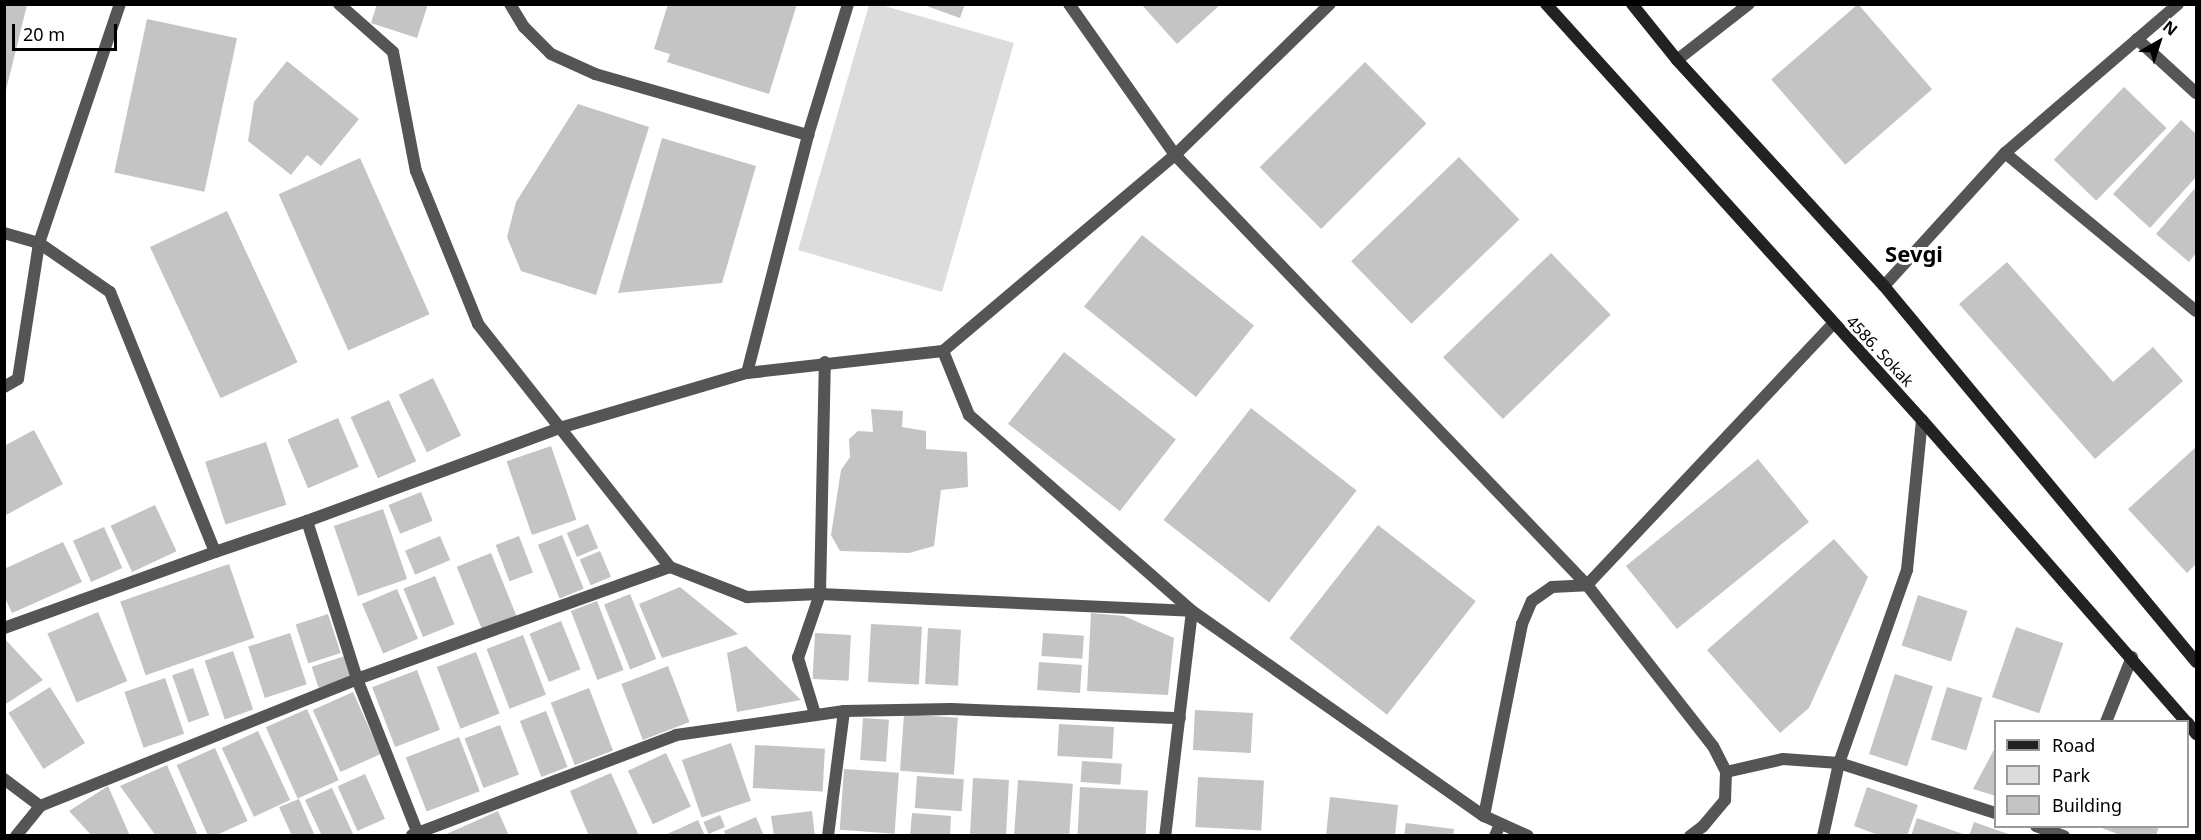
<!DOCTYPE html>
<html>
<head>
<meta charset="utf-8">
<style>
  body { margin:0 }
  #map { position:relative; width:2201px; height:840px; overflow:hidden; background:#fff; font-family:"Noto Sans",sans-serif }
  div>[style] { position:absolute }
  [style*='--x'] { left:calc(var(--x)*1px); top:calc(var(--y)*1px); width:calc(var(--w)*1px); rotate:calc(var(--a)*1deg) }
  .green>* { inset:0; background:#dcdcdc }
  .building>* { inset:0; background:#c4c4c4; transform-origin:0 0 }
  .minor>* { height:12px; margin:-6px; padding:0 6px; transform-origin:6px; border-radius:6px; background:#555 }
  .tertiary>* { height:12px; margin:-6px; padding:0 6px; transform-origin:6px; border-radius:6px; background:#555 }
  .secondary>* { height:12px; margin:-6px; padding:0 6px; transform-origin:6px; border-radius:6px; background:#222 }
  span { translate:-50% -50%; white-space:nowrap; text-align:center; line-height:1.15; -webkit-text-stroke:6px #fff; paint-order:stroke }
  .street-label { font-size:16px; color:#000 }
  .district-label { font-size:22px; color:#000; font-weight:700 }
  .frame { position:absolute; inset:0; border:6px solid #000; pointer-events:none }
  .legend { position:absolute; left:1994px; top:720px; width:195px; height:108px; box-sizing:border-box; background:#fff; border:2px solid #999; margin:0; padding:8px 10px; list-style:none; font-size:18px; color:#000 }
  .legend li { display:flex; align-items:center; gap:12px; height:30px }
  .legend b { width:30px; border:2px solid #999 }
  .north { position:absolute; left:2129px; top:12px; width:60px; height:60px; -webkit-text-stroke:4px #fff; paint-order:stroke; rotate:39deg; font-size:16px; font-weight:700; line-height:24px; text-align:center; color:#000 }
  .north::after { content:''; display:block; margin:auto; width:21px; height:27px; background:#000; clip-path:polygon(50% 0,100% 100%,50% 72%,0 100%) }
  .scale { position:absolute; left:12px; top:24px; width:105px; height:27px; box-sizing:border-box; border:3px solid #000; border-top:0; padding-left:8px; font-size:18px; line-height:21px; white-space:nowrap; color:#000; -webkit-text-stroke:4px #fff; paint-order:stroke }
</style>
</head>
<body>
<div id="map">
  <div class="green">
    <div style="clip-path:polygon(869px 5px,881px 5px,1014px 43px,942px 292px,798px 250px)"></div>
  </div>
  <div class="building">
    <div style="clip-path:polygon(4px 4px,27px 5px,5px 94px,4px 94px)"></div>
    <div style="clip-path:polygon(377px 4px,428px 4px,417px 38px,371px 23px)"></div>
    <div style="clip-path:polygon(668px 4px,797px 4px,769px 94px,667px 62px,670px 54px,654px 49px)"></div>
    <div style="clip-path:polygon(921px 4px,965px 4px,960px 18px)"></div>
    <div style="clip-path:polygon(1141px 4px,1221px 4px,1177px 44px)"></div>
    <div style="left:1858px;top:4px;width:113px;height:115px;rotate:49deg"></div>
    <div style="left:147px;top:19px;width:92px;height:157px;rotate:12deg"></div>
    <div style="clip-path:polygon(287px 61px,359px 119px,321px 166px,307px 155px,291px 175px,248px 141px,254px 102px)"></div>
    <div style="left:1365px;top:62px;width:87px;height:149px;rotate:45deg"></div>
    <div style="left:2124px;top:87px;width:59px;height:101px;rotate:44deg"></div>
    <div style="clip-path:polygon(578px 104px,649px 127px,596px 295px,521px 271px,507px 237px,516px 202px)"></div>
    <div style="clip-path:polygon(2181px 120px,2196px 134px,2196px 177px,2150px 228px,2113px 194px)"></div>
    <div style="clip-path:polygon(662px 138px,756px 166px,722px 283px,618px 293px)"></div>
    <div style="left:1459px;top:157px;width:87px;height:150px;rotate:46deg"></div>
    <div style="left:360px;top:158px;width:171px;height:89px;rotate:66deg"></div>
    <div style="clip-path:polygon(2196px 187px,2196px 253px,2189px 262px,2156px 234px)"></div>
    <div style="left:227px;top:211px;width:167px;height:85px;rotate:65deg"></div>
    <div style="left:1142px;top:235px;width:144px;height:92px;rotate:39deg"></div>
    <div style="left:1551px;top:253px;width:86px;height:150px;rotate:46deg"></div>
    <div style="clip-path:polygon(2007px 262px,2113px 382px,2153px 347px,2183px 381px,2095px 459px,1959px 304px)"></div>
    <div style="left:1064px;top:352px;width:142px;height:91px;rotate:38deg"></div>
    <div style="left:433px;top:378px;width:64px;height:38px;rotate:64deg"></div>
    <div style="left:389px;top:400px;width:67px;height:42px;rotate:66deg"></div>
    <div style="left:1251px;top:408px;width:134px;height:142px;rotate:38deg"></div>
    <div style="clip-path:polygon(871px 409px,903px 411px,902px 427px,926px 431px,926px 449px,967px 452px,968px 487px,941px 490px,934px 546px,909px 553px,840px 551px,831px 535px,841px 470px,850px 457px,849px 439px,858px 431px,873px 432px)"></div>
    <div style="left:338px;top:418px;width:53px;height:55px;rotate:67deg"></div>
    <div style="clip-path:polygon(34px 430px,63px 484px,6px 515px,4px 446px)"></div>
    <div style="left:266px;top:442px;width:66px;height:64px;rotate:72deg"></div>
    <div style="left:551px;top:446px;width:78px;height:47px;rotate:71deg"></div>
    <div style="clip-path:polygon(2196px 447px,2196px 564px,2187px 573px,2128px 509px)"></div>
    <div style="left:1758px;top:459px;width:81px;height:170px;rotate:51deg"></div>
    <div style="left:421px;top:492px;width:31px;height:35px;rotate:68deg"></div>
    <div style="left:155px;top:505px;width:51px;height:49px;rotate:65deg"></div>
    <div style="left:383px;top:509px;width:74px;height:52px;rotate:71deg"></div>
    <div style="left:588px;top:524px;width:26px;height:23px;rotate:67deg"></div>
    <div style="left:1378px;top:525px;width:124px;height:144px;rotate:38deg"></div>
    <div style="left:104px;top:527px;width:45px;height:34px;rotate:66deg"></div>
    <div style="left:562px;top:535px;width:58px;height:26px;rotate:68deg"></div>
    <div style="left:440px;top:536px;width:26px;height:38px;rotate:67deg"></div>
    <div style="left:519px;top:536px;width:39px;height:25px;rotate:69deg"></div>
    <div style="clip-path:polygon(1834px 539px,1868px 577px,1809px 708px,1780px 733px,1707px 650px)"></div>
    <div style="clip-path:polygon(63px 542px,82px 582px,12px 613px,4px 596px,4px 569px)"></div>
    <div style="left:600px;top:551px;width:28px;height:22px;rotate:67deg"></div>
    <div style="left:491px;top:553px;width:70px;height:37px;rotate:68deg"></div>
    <div style="left:229px;top:564px;width:78px;height:115px;rotate:71deg"></div>
    <div style="left:435px;top:576px;width:52px;height:34px;rotate:68deg"></div>
    <div style="clip-path:polygon(680px 587px,738px 634px,662px 658px,639px 604px)"></div>
    <div style="left:397px;top:589px;width:54px;height:38px;rotate:67deg"></div>
    <div style="left:630px;top:594px;width:70px;height:28px;rotate:68deg"></div>
    <div style="left:1918px;top:595px;width:52px;height:53px;rotate:18deg"></div>
    <div style="left:597px;top:601px;width:74px;height:28px;rotate:69deg"></div>
    <div style="left:98px;top:612px;width:75px;height:55px;rotate:67deg"></div>
    <div style="clip-path:polygon(1091px 613px,1124px 616px,1174px 638px,1168px 695px,1087px 691px)"></div>
    <div style="left:328px;top:614px;width:41px;height:34px;rotate:72deg"></div>
    <div style="left:561px;top:621px;width:52px;height:34px;rotate:68deg"></div>
    <div style="left:871px;top:624px;width:51px;height:58px;rotate:3deg"></div>
    <div style="left:2016px;top:627px;width:50px;height:74px;rotate:19deg"></div>
    <div style="left:928px;top:628px;width:33px;height:56px;rotate:3deg"></div>
    <div style="left:290px;top:633px;width:54px;height:44px;rotate:72deg"></div>
    <div style="left:815px;top:633px;width:36px;height:46px;rotate:3deg"></div>
    <div style="left:1043px;top:633px;width:41px;height:23px;rotate:4deg"></div>
    <div style="left:523px;top:635px;width:64px;height:39px;rotate:69deg"></div>
    <div style="clip-path:polygon(4px 638px,43px 680px,4px 705px)"></div>
    <div style="clip-path:polygon(746px 646px,801px 700px,737px 712px,727px 653px)"></div>
    <div style="left:233px;top:651px;width:62px;height:30px;rotate:71deg"></div>
    <div style="left:476px;top:652px;width:66px;height:42px;rotate:69deg"></div>
    <div style="left:345px;top:656px;width:22px;height:35px;rotate:72deg"></div>
    <div style="left:1039px;top:662px;width:43px;height:28px;rotate:4deg"></div>
    <div style="left:668px;top:666px;width:60px;height:50px;rotate:69deg"></div>
    <div style="left:193px;top:668px;width:50px;height:22px;rotate:71deg"></div>
    <div style="left:417px;top:670px;width:64px;height:48px;rotate:69deg"></div>
    <div style="left:1895px;top:674px;width:40px;height:84px;rotate:18deg"></div>
    <div style="left:165px;top:678px;width:59px;height:43px;rotate:71deg"></div>
    <div style="left:50px;top:687px;width:66px;height:49px;rotate:58deg"></div>
    <div style="left:1947px;top:687px;width:37px;height:55px;rotate:17deg"></div>
    <div style="left:589px;top:688px;width:67px;height:41px;rotate:69deg"></div>
    <div style="left:353px;top:692px;width:68px;height:44px;rotate:66deg"></div>
    <div style="left:307px;top:709px;width:78px;height:45px;rotate:66deg"></div>
    <div style="left:1195px;top:710px;width:58px;height:40px;rotate:3deg"></div>
    <div style="left:546px;top:711px;width:60px;height:28px;rotate:69deg"></div>
    <div style="left:904px;top:714px;width:54px;height:57px;rotate:4deg"></div>
    <div style="left:863px;top:718px;width:26px;height:42px;rotate:4deg"></div>
    <div style="left:1059px;top:724px;width:55px;height:32px;rotate:3deg"></div>
    <div style="left:500px;top:725px;width:53px;height:38px;rotate:69deg"></div>
    <div style="left:258px;top:731px;width:76px;height:40px;rotate:65deg"></div>
    <div style="left:459px;top:737px;width:58px;height:57px;rotate:69deg"></div>
    <div style="left:731px;top:743px;width:61px;height:52px;rotate:71deg"></div>
    <div style="left:755px;top:745px;width:70px;height:43px;rotate:3deg"></div>
    <div style="clip-path:polygon(1996px 746px,1996px 796px,1973px 789px)"></div>
    <div style="left:215px;top:748px;width:80px;height:42px;rotate:66deg"></div>
    <div style="left:666px;top:753px;width:59px;height:42px;rotate:65deg"></div>
    <div style="left:1082px;top:761px;width:40px;height:21px;rotate:4deg"></div>
    <div style="clip-path:polygon(167px 765px,198px 836px,156px 836px,120px 786px)"></div>
    <div style="left:844px;top:769px;width:55px;height:61px;rotate:4deg"></div>
    <div style="clip-path:polygon(611px 773px,639px 836px,589px 836px,570px 791px)"></div>
    <div style="left:365px;top:774px;width:49px;height:30px;rotate:66deg"></div>
    <div style="left:917px;top:776px;width:47px;height:32px;rotate:4deg"></div>
    <div style="left:1198px;top:777px;width:66px;height:50px;rotate:3deg"></div>
    <div style="left:973px;top:778px;width:36px;height:58px;rotate:3deg"></div>
    <div style="left:1018px;top:780px;width:55px;height:56px;rotate:4deg"></div>
    <div style="clip-path:polygon(108px 786px,130px 836px,92px 836px,69px 811px)"></div>
    <div style="left:1080px;top:787px;width:68px;height:49px;rotate:3deg"></div>
    <div style="clip-path:polygon(1867px 787px,1918px 805px,1907px 836px,1881px 836px,1854px 826px)"></div>
    <div style="clip-path:polygon(332px 788px,354px 836px,322px 836px,305px 800px)"></div>
    <div style="clip-path:polygon(1330px 797px,1398px 805px,1395px 836px,1326px 836px)"></div>
    <div style="clip-path:polygon(299px 799px,315px 836px,292px 836px,279px 807px)"></div>
    <div style="clip-path:polygon(498px 811px,509px 836px,442px 836px)"></div>
    <div style="clip-path:polygon(812px 811px,815px 836px,774px 836px,771px 816px)"></div>
    <div style="clip-path:polygon(912px 813px,951px 816px,950px 836px,910px 836px)"></div>
    <div style="left:720px;top:815px;width:13px;height:18px;rotate:67deg"></div>
    <div style="clip-path:polygon(756px 817px,764px 836px,726px 836px,724px 831px)"></div>
    <div style="clip-path:polygon(1917px 818px,1966px 835px,1965px 836px,1911px 836px)"></div>
    <div style="clip-path:polygon(698px 820px,705px 836px,663px 836px)"></div>
    <div style="clip-path:polygon(1974px 822px,2011px 835px,2011px 836px,1969px 836px)"></div>
    <div style="clip-path:polygon(1406px 823px,1454px 829px,1453px 836px,1404px 836px)"></div>
    <div style="clip-path:polygon(2159px 826px,2156px 836px,2123px 836px,2099px 827px)"></div>
  </div>
  <div class="minor">
    <div style="--x:339;--y:4;--w:72;--a:41.6"></div>
    <div style="--x:393;--y:52;--w:121;--a:79.1"></div>
    <div style="--x:416;--y:171;--w:165;--a:67.9"></div>
    <div style="--x:478;--y:324;--w:310;--a:51.7"></div>
    <div style="--x:670;--y:567;--w:83;--a:21.3"></div>
    <div style="--x:747;--y:597;--w:73;--a:-2.4"></div>
    <div style="--x:820;--y:594;--w:372;--a:2.6"></div>
    <div style="--x:1192;--y:611;--w:227;--a:96.8"></div>
    <div style="--x:510;--y:4;--w:27;--a:59"></div>
    <div style="--x:524;--y:27;--w:38;--a:45"></div>
    <div style="--x:551;--y:54;--w:48;--a:24.4"></div>
    <div style="--x:595;--y:74;--w:222;--a:16"></div>
    <div style="--x:1069;--y:4;--w:184;--a:54.9"></div>
    <div style="--x:1175;--y:155;--w:596;--a:46.22"></div>
    <div style="--x:1587;--y:585;--w:204;--a:52"></div>
    <div style="--x:1713;--y:746;--w:29;--a:63"></div>
    <div style="--x:1726;--y:772;--w:28;--a:92"></div>
    <div style="--x:1725;--y:800;--w:35;--a:130"></div>
    <div style="--x:1702;--y:827;--w:15;--a:143"></div>
    <div style="--x:2137;--y:39;--w:80;--a:42.5"></div>
    <div style="--x:2005;--y:153;--w:248;--a:39.6"></div>
    <div style="--x:4;--y:233;--w:36;--a:16"></div>
    <div style="--x:39;--y:243;--w:252;--a:-71.3"></div>
    <div style="--x:1884;--y:286;--w:180;--a:-47.7"></div>
    <div style="--x:2005;--y:153;--w:228;--a:-40.7"></div>
    <div style="--x:943;--y:351;--w:69;--a:67.9"></div>
    <div style="--x:969;--y:415;--w:297;--a:41.3"></div>
    <div style="--x:1192;--y:611;--w:357;--a:35.1"></div>
    <div style="--x:1484;--y:816;--w:48;--a:24.4"></div>
    <div style="--x:747;--y:373;--w:246;--a:-75.6"></div>
    <div style="--x:808;--y:135;--w:137;--a:-73"></div>
    <div style="--x:4;--y:387;--w:16;--a:-30"></div>
    <div style="--x:18;--y:379;--w:138;--a:-81.2"></div>
    <div style="--x:39;--y:243;--w:86;--a:34.6"></div>
    <div style="--x:110;--y:292;--w:280;--a:68"></div>
    <div style="--x:215;--y:552;--w:97;--a:-18.6"></div>
    <div style="--x:307;--y:521;--w:166;--a:72.4"></div>
    <div style="--x:357;--y:679;--w:169;--a:68.5"></div>
    <div style="--x:307;--y:521;--w:273;--a:-20.2"></div>
    <div style="--x:563;--y:427;--w:192;--a:-16.4"></div>
    <div style="--x:747;--y:373;--w:197;--a:-6.4"></div>
    <div style="--x:943;--y:351;--w:304;--a:-40.2"></div>
    <div style="--x:1175;--y:155;--w:216;--a:-44.3"></div>
    <div style="--x:4;--y:628;--w:224;--a:-19.8"></div>
    <div style="--x:844;--y:711;--w:107;--a:-1.1"></div>
    <div style="--x:951;--y:709;--w:229;--a:2.3"></div>
    <div style="--x:815;--y:714;--w:59;--a:-106.9"></div>
    <div style="--x:798;--y:658;--w:68;--a:-71"></div>
    <div style="--x:820;--y:594;--w:232;--a:-88.8"></div>
    <div style="--x:2106;--y:722;--w:70;--a:-68.2"></div>
    <div style="--x:1726;--y:772;--w:58;--a:-12.8"></div>
    <div style="--x:1783;--y:759;--w:56;--a:4.1"></div>
    <div style="--x:1839;--y:763;--w:165;--a:17.7"></div>
    <div style="--x:4;--y:779;--w:45;--a:36.9"></div>
    <div style="--x:1484;--y:816;--w:196;--a:-78.8"></div>
    <div style="--x:1522;--y:624;--w:25;--a:-67"></div>
    <div style="--x:1532;--y:601;--w:24;--a:-35"></div>
    <div style="--x:1552;--y:587;--w:35;--a:-3"></div>
    <div style="--x:1587;--y:585;--w:357;--a:-46.7"></div>
    <div style="--x:2036;--y:826;--w:30;--a:20"></div>
    <div style="--x:412;--y:835;--w:282;--a:-20.7"></div>
    <div style="--x:676;--y:735;--w:170;--a:-8.1"></div>
    <div style="--x:844;--y:711;--w:126;--a:97.3"></div>
    <div style="--x:16;--y:836;--w:38;--a:-51"></div>
    <div style="--x:40;--y:806;--w:341;--a:-21.8"></div>
    <div style="--x:357;--y:679;--w:332;--a:-19.7"></div>
    <div style="--x:1495;--y:836;--w:13;--a:-67"></div>
    <div style="--x:1823;--y:836;--w:75;--a:-77.6"></div>
    <div style="--x:1839;--y:763;--w:205;--a:-70.6"></div>
    <div style="--x:1907;--y:570;--w:151;--a:-84.3"></div>
  </div>
  <div class="tertiary">
    <div style="--x:1677;--y:60;--w:91;--a:-37.9"></div>
  </div>
  <div class="secondary">
    <div style="--x:1546;--y:4;--w:561;--a:47.89"></div>
    <div style="--x:1922;--y:420;--w:401;--a:48.8"></div>
    <div style="--x:1632;--y:4;--w:72;--a:51.2"></div>
    <div style="--x:1677;--y:60;--w:306;--a:47.5"></div>
    <div style="--x:1884;--y:286;--w:489;--a:50.3"></div>
    <div style="--x:2188;--y:723;--w:14;--a:54"></div>
  </div>
  <div class="street-label">
    <span style="left:1880px;top:351px;rotate:47deg">4586. Sokak</span>
  </div>
  <div class="district-label">
    <span style="left:1914px;top:254px">Sevgi</span>
  </div>
  <div class="frame"></div>
  <ul class="legend">
  <li><b style="height:8px;background:#222"></b>Road</li>
  <li><b style="height:16px;background:#dcdcdc"></b>Park</li>
  <li><b style="height:16px;background:#c4c4c4"></b>Building</li>
  </ul>
  <div class="north">N</div>
  <div class="scale">20 m</div>
</div>
</body>
</html>
